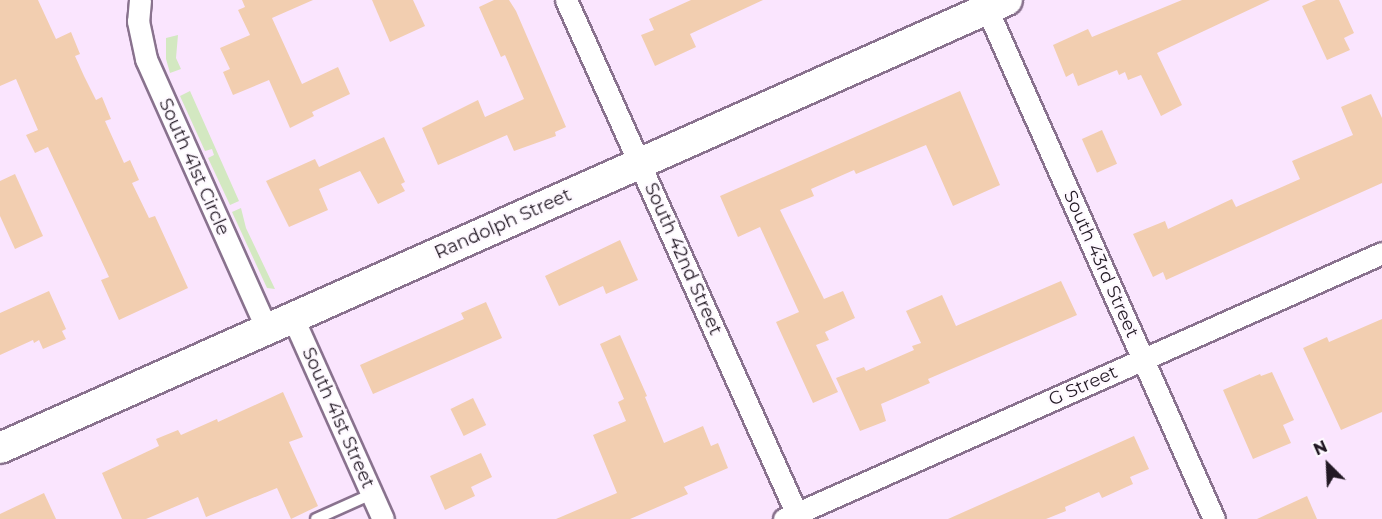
<!DOCTYPE html>
<html>
<head>
<meta charset="utf-8">
<style>
  body { margin:0 }
  #map { position:relative; width:1382px; height:519px; overflow:hidden; background:#fae5fe; font-family:Montserrat,sans-serif }
  div>[style] { position:absolute }
  [style*='--x'] { left:calc(var(--x)*1px); top:calc(var(--y)*1px); width:calc(var(--w)*1px); rotate:calc(var(--a)*1deg) }
  .green>* { inset:0; background:#d3e8c1 }
  .building>* { inset:0; background:#f2ceb0; transform-origin:0 0 }
  .roads { filter:drop-shadow(2px 0 #89728e) drop-shadow(-2px 0 #89728e) drop-shadow(0 2px #89728e) drop-shadow(0 -2px #89728e) }
  .lane>* { height:10px; margin:-5px; padding:0 5px; transform-origin:5px; border-radius:5px; background:#fff }
  .street>* { height:21px; margin:-10.5px; padding:0 10.5px; transform-origin:10.5px; border-radius:10.5px; background:#fff }
  .secondary>* { height:30px; margin:-15px; padding:0 15px; transform-origin:15px; border-radius:15px; background:#fff }
  span { translate:-50% -50%; white-space:nowrap; text-align:center; line-height:1.15; -webkit-text-stroke:4.5px #fef9ff; paint-order:stroke }
  .street-label { font-size:18px; color:#221924 }
  .north { position:absolute; left:1298px; top:435px; width:60px; height:60px; -webkit-text-stroke:4px #fef9ff; paint-order:stroke; rotate:336deg; font-size:16px; font-weight:700; line-height:24px; text-align:center; color:#221924 }
  .north::after { content:''; display:block; margin:auto; width:21px; height:27px; background:#221924; clip-path:polygon(50% 0,100% 100%,50% 72%,0 100%) }
</style>
</head>
<body>
<div id="map">
  <div class="green">
    <div style="clip-path:polygon(178px 35px,176px 58px,181px 69px,170px 73px,166px 59px,166px 38px)"></div>
    <div style="clip-path:polygon(190px 91px,239px 201px,230px 205px,208px 158px,214px 155px,212px 149px,205px 151px,180px 96px)"></div>
    <div style="clip-path:polygon(241px 208px,246px 228px,275px 289px,267px 288px,232px 212px)"></div>
  </div>
  <div class="building">
    <div style="clip-path:polygon(0 0,38px 0,56px 39px,71px 32px,80px 54px,75px 56px,84px 76px,96px 100px,102px 97px,111px 119px,105px 121px,124px 163px,130px 160px,139px 180px,132px 183px,149px 218px,155px 216px,188px 288px,119px 320px,101px 280px,109px 277px,48px 147px,35px 153px,26px 135px,38px 130px,16px 79px,0 86px)"></div>
    <div style="clip-path:polygon(242px 0,313px 0,272px 18px,302px 84px,338px 67px,350px 94px,312px 112px,314px 116px,290px 128px,269px 80px,233px 95px,223px 72px,230px 69px,220px 48px,250px 35px,238px 10px,245px 7px)"></div>
    <div style="clip-path:polygon(372px 0,413px 0,425px 26px,390px 42px)"></div>
    <div style="clip-path:polygon(494px 0,509px 0,516px 11px,566px 127px,555px 132px,556px 136px,514px 151px,507px 135px,438px 165px,422px 128px,478px 100px,485px 117px,524px 99px,505px 55px,501px 57px,479px 7px)"></div>
    <div style="clip-path:polygon(691px 0,763px 0,690px 34px,696px 47px,655px 66px,641px 35px,654px 30px,649px 19px)"></div>
    <div style="clip-path:polygon(1182px 0,1270px 0,1157px 53px,1182px 105px,1161px 116px,1141px 75px,1128px 80px,1125px 72px,1119px 75px,1117px 70px,1078px 86px,1073px 73px,1066px 77px,1053px 45px,1088px 29px,1092px 37px)"></div>
    <div style="clip-path:polygon(1316px 0,1339px 0,1354px 33px,1344px 38px,1350px 50px,1327px 60px,1302px 6px)"></div>
    <div style="clip-path:polygon(960px 91px,1000px 185px,953px 206px,926px 145px,856px 174px,854px 170px,811px 189px,814px 196px,780px 210px,824px 299px,843px 291px,855px 318px,825px 332px,829px 340px,816px 345px,838px 392px,813px 403px,776px 322px,799px 312px,760px 227px,738px 237px,720px 196px)"></div>
    <div style="clip-path:polygon(1371px 94px,1382px 118px,1382px 183px,1166px 280px,1163px 272px,1153px 277px,1133px 234px,1165px 221px,1168px 229px,1232px 199px,1236px 207px,1300px 179px,1292px 161px,1353px 135px,1341px 107px)"></div>
    <div style="left:1102px;top:130px;width:37px;height:22px;rotate:66deg"></div>
    <div style="clip-path:polygon(384px 137px,405px 182px,401px 184px,405px 191px,378px 204px,360px 171px,319px 189px,328px 210px,289px 227px,266px 181px,315px 159px,319px 167px)"></div>
    <div style="clip-path:polygon(15px 174px,43px 236px,15px 249px,0 216px,0 181px)"></div>
    <div style="clip-path:polygon(620px 240px,638px 280px,606px 294px,603px 286px,559px 306px,545px 276px)"></div>
    <div style="clip-path:polygon(1061px 281px,1077px 315px,928px 379px,930px 383px,881px 404px,886px 421px,860px 431px,836px 378px,864px 367px,866px 371px,914px 350px,912px 346px,921px 343px,906px 311px,942px 295px,956px 326px)"></div>
    <div style="clip-path:polygon(49px 291px,66px 329px,62px 331px,66px 339px,43px 349px,39px 340px,34px 343px,33px 340px,0 355px,0 313px)"></div>
    <div style="clip-path:polygon(486px 302px,502px 338px,373px 394px,360px 365px,464px 319px,461px 313px)"></div>
    <div style="clip-path:polygon(1382px 319px,1382px 412px,1341px 430px,1303px 348px,1327px 337px,1329px 342px)"></div>
    <div style="clip-path:polygon(620px 335px,647px 396px,645px 397px,664px 443px,703px 426px,711px 446px,718px 443px,728px 468px,684px 487px,688px 494px,630px 519px,556px 519px,617px 493px,593px 435px,626px 421px,618px 402px,624px 399px,600px 344px)"></div>
    <div style="clip-path:polygon(1272px 372px,1294px 420px,1283px 425px,1291px 443px,1253px 459px,1223px 390px,1260px 374px,1261px 376px)"></div>
    <div style="clip-path:polygon(283px 392px,303px 437px,289px 442px,318px 506px,291px 519px,277px 488px,206px 517px,198px 497px,146px 519px,122px 519px,102px 473px,159px 446px,156px 439px,178px 430px,181px 435px,217px 419px,218px 422px)"></div>
    <div style="left:473px;top:398px;width:30px;height:25px;rotate:64deg"></div>
    <div style="clip-path:polygon(1134px 436px,1149px 469px,1130px 477px,1133px 484px,1102px 498px,1099px 492px,1065px 507px,1066px 511px,1046px 519px,948px 519px)"></div>
    <div style="clip-path:polygon(481px 453px,492px 477px,471px 487px,475px 496px,445px 510px,430px 476px)"></div>
    <div style="clip-path:polygon(44px 493px,56px 519px,0 519px,0 514px)"></div>
    <div style="clip-path:polygon(1307px 496px,1317px 519px,1257px 519px)"></div>
  </div>
  <div class="roads">
    <div class="lane">
      <div style="--x:316;--y:519;--w:61;--a:-24.1"></div>
    </div>
    <div class="street">
      <div style="--x:140;--y:0;--w:21;--a:95"></div>
      <div style="--x:138;--y:21;--w:39;--a:78"></div>
      <div style="--x:146;--y:59;--w:296;--a:65.9"></div>
      <div style="--x:566;--y:0;--w:569;--a:65.82"></div>
      <div style="--x:987;--y:9;--w:558;--a:66.01"></div>
      <div style="--x:293;--y:318;--w:220;--a:65.9"></div>
      <div style="--x:784;--y:519;--w:654;--a:-23.98"></div>
    </div>
    <div class="secondary">
      <div style="--x:0;--y:448;--w:1102;--a:-23.98"></div>
    </div>
  </div>
  <div class="street-label">
    <span style="left:194px;top:167px;rotate:66deg">South 41st Circle</span>
    <span style="left:503px;top:224px;rotate:-24deg">Randolph Street</span>
    <span style="left:683px;top:259px;rotate:66deg">South 42nd Street</span>
    <span style="left:1101px;top:264px;rotate:66deg">South 43rd Street</span>
    <span style="left:1083px;top:386px;rotate:-24deg">G Street</span>
    <span style="left:338px;top:418px;rotate:66deg">South 41st Street</span>
  </div>
  <div class="north">N</div>
</div>
</body>
</html>
